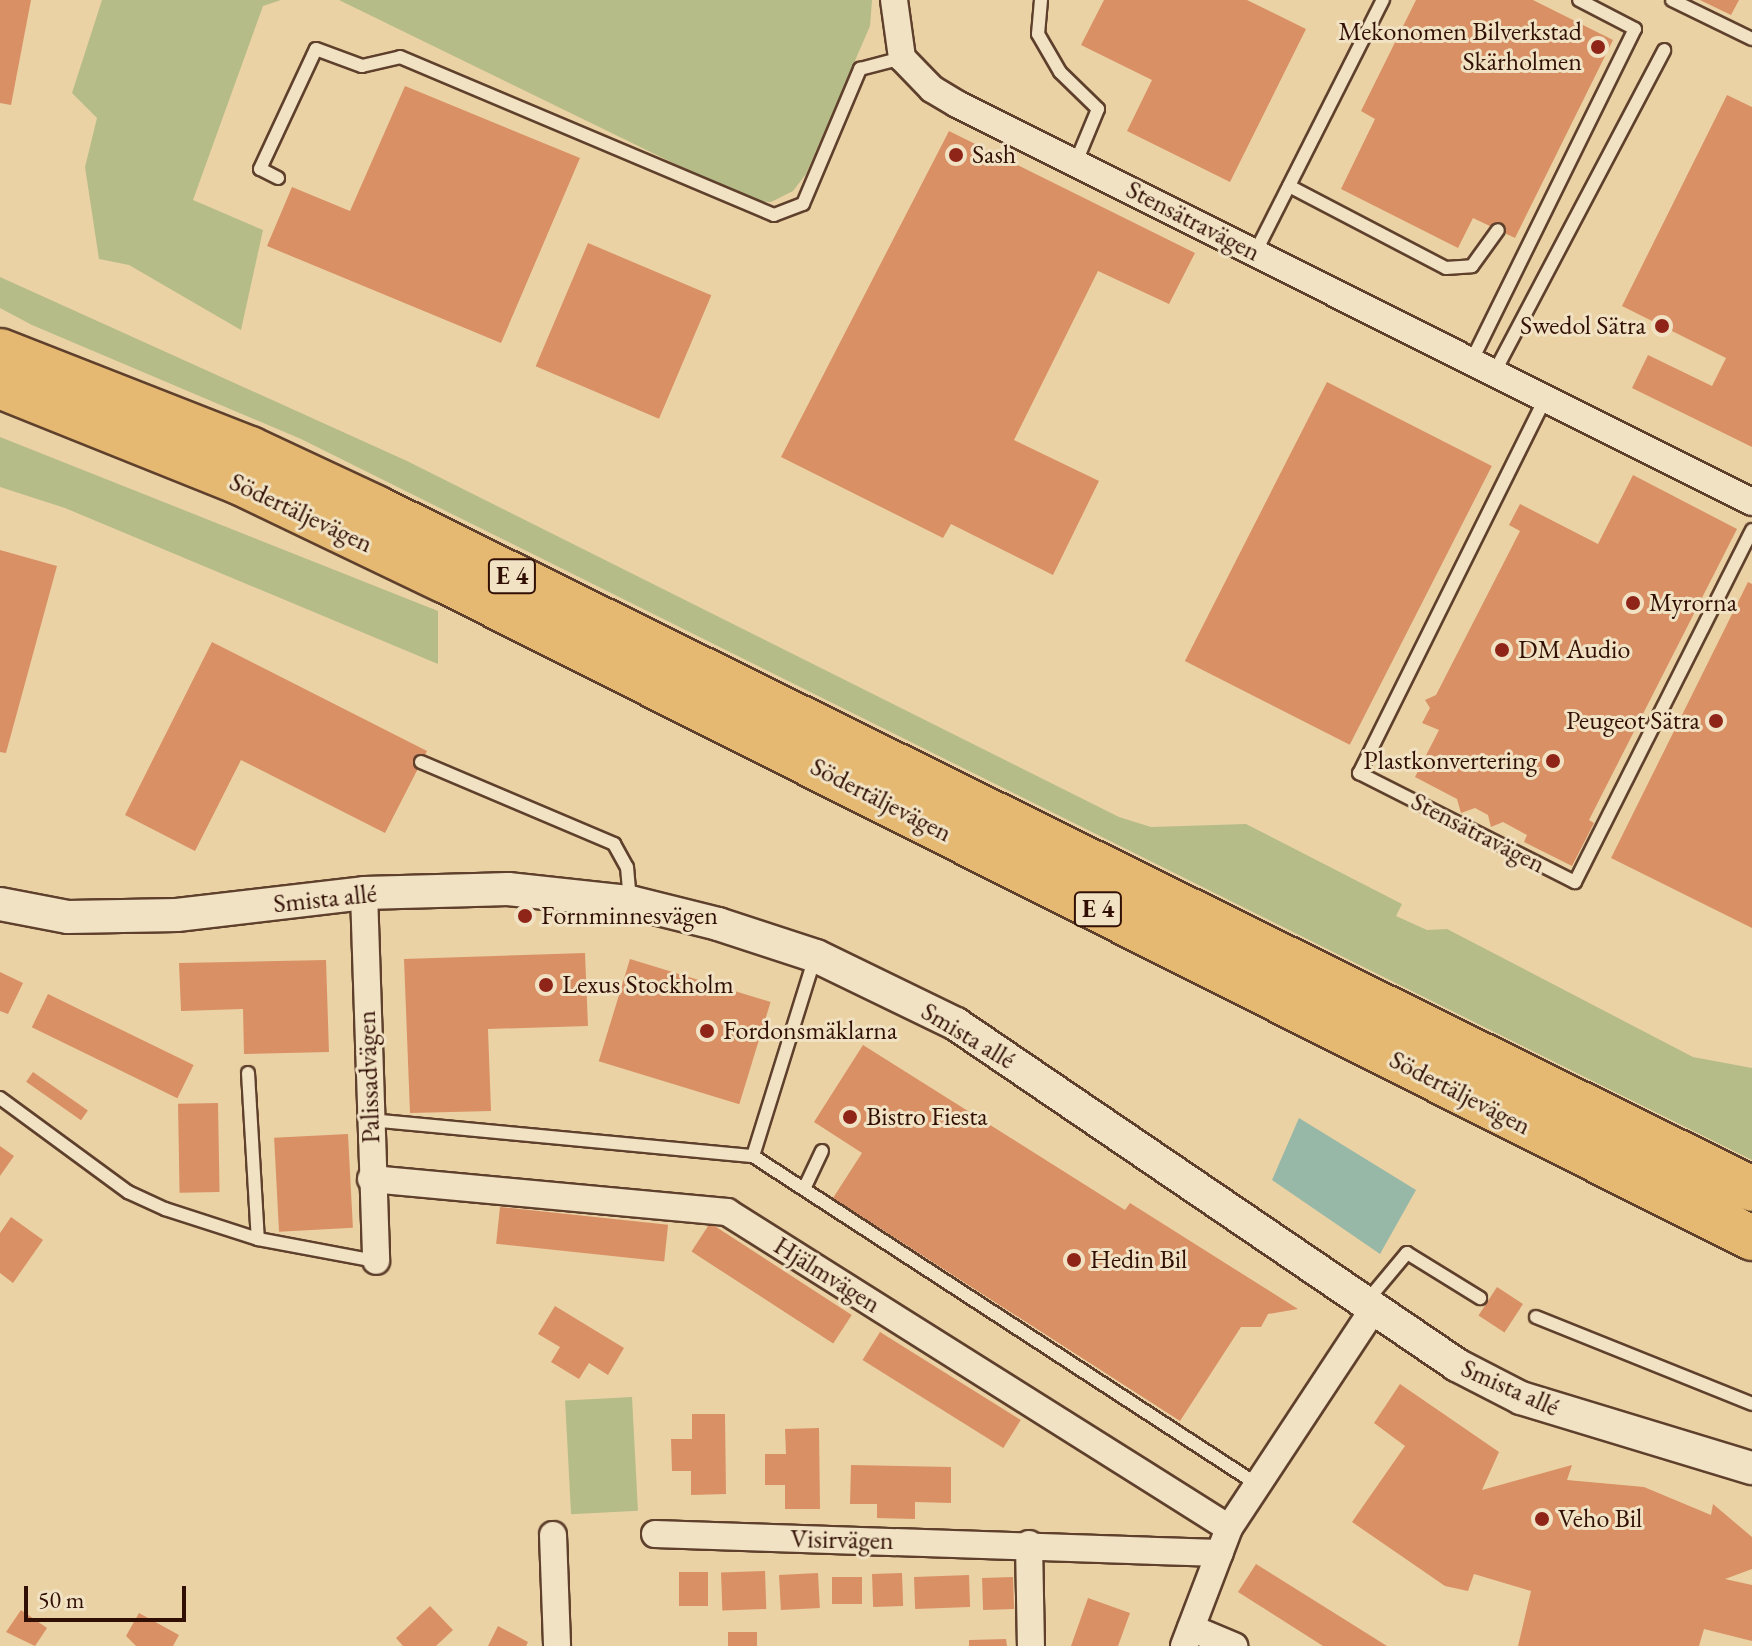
<!DOCTYPE html>
<html>
<head>
<meta charset="utf-8">
<style>
  body { margin:0 }
  #map { position:relative; width:1752px; height:1646px; overflow:hidden; background:#ead2a5; font-family:"EB Garamond",serif }
  div>[style] { position:absolute }
  [style*='--x'] { left:calc(var(--x)*1px); top:calc(var(--y)*1px); width:calc(var(--w)*1px); rotate:calc(var(--a)*1deg) }
  .green>* { inset:0; background:#b6bc87; transform-origin:0 0 }
  .water>* { inset:0; background:#98b8a7 }
  .building>* { inset:0; background:#d99065; transform-origin:0 0 }
  .roads { filter:drop-shadow(2px 0 #5f402c) drop-shadow(-2px 0 #5f402c) drop-shadow(0 2px #5f402c) drop-shadow(0 -2px #5f402c) }
  .service>* { height:12px; margin:-6px; padding:0 6px; transform-origin:6px; border-radius:6px; background:#f1e2c4 }
  .minor>* { height:26px; margin:-13px; padding:0 13px; transform-origin:13px; border-radius:13px; background:#f1e2c4 }
  .tertiary>* { height:32px; margin:-16px; padding:0 16px; transform-origin:16px; border-radius:16px; background:#f1e2c4 }
  .motorway>* { height:44px; margin:-22px; padding:0 22px; transform-origin:22px; border-radius:22px; background:#e5b972 }
  .dots>* { width:22px; height:22px; translate:-50% -50%; box-sizing:border-box; border:4px solid #f1e2c4; border-radius:50% }
  span { translate:-50% -50%; white-space:nowrap; text-align:center; line-height:1.15; -webkit-text-stroke:6px #f1e2c4; paint-order:stroke }
  .shield-label span { padding:2px 6px; background:#f1e2c4; border:2px solid; border-radius:6px; -webkit-text-stroke-width:0 }
  .shield-label { font-size:24px; color:#310f04; font-weight:700 }
  .poi-label { font-size:26px; color:#310f04 }
  .right { translate:-100% -50%; text-align:right }
  .left { translate:0 -50%; text-align:left }
  .street-label { font-size:26px; color:#310f04 }
  .scale { position:absolute; left:24px; top:1586px; width:162px; height:36px; box-sizing:border-box; border:4px solid #310f04; border-top:0; padding-left:10px; font-size:24px; line-height:28px; white-space:nowrap; color:#310f04; -webkit-text-stroke:6px #f1e2c4; paint-order:stroke }
</style>
</head>
<body>
<div id="map">
  <div class="green">
    <div style="clip-path:polygon(102px 0,281px 0,263px 6px,193px 200px,263px 230px,241px 330px,129px 265px,99px 259px,85px 167px,97px 118px,72px 93px)"></div>
    <div style="clip-path:polygon(339px 0,872px 0,870px 26px,806px 174px,793px 191px,771px 202px,751px 201px)"></div>
    <div style="clip-path:polygon(0 277px,407px 461px,1119px 817px,1151px 827px,1246px 824px,1402px 904px,1396px 916px,1427px 930px,1447px 929px,1693px 1057px,1752px 1068px,1752px 1160px,301px 439px,32px 325px,0 308px)"></div>
    <div style="clip-path:polygon(0 437px,438px 611px,438px 664px,65px 508px,0 487px)"></div>
    <div style="left:632px;top:1397px;width:114px;height:67px;rotate:87deg"></div>
  </div>
  <div class="water">
    <div style="clip-path:polygon(1299px 1118px,1416px 1190px,1380px 1254px,1272px 1180px)"></div>
  </div>
  <div class="building">
    <div style="clip-path:polygon(0 0,31px 0,11px 105px,0 103px)"></div>
    <div style="clip-path:polygon(1104px 0,1247px 0,1306px 29px,1230px 182px,1127px 131px,1152px 80px,1081px 45px)"></div>
    <div style="clip-path:polygon(1416px 0,1533px 0,1613px 40px,1515px 238px,1473px 218px,1458px 248px,1341px 189px,1375px 119px,1361px 111px)"></div>
    <div style="clip-path:polygon(1700px 0,1739px 0,1731px 15px)"></div>
    <div style="clip-path:polygon(405px 86px,580px 158px,501px 343px,267px 246px,292px 187px,350px 211px)"></div>
    <div style="clip-path:polygon(1727px 95px,1752px 107px,1752px 447px,1632px 388px,1648px 355px,1712px 386px,1726px 358px,1622px 306px)"></div>
    <div style="clip-path:polygon(949px 131px,1195px 253px,1169px 304px,1098px 271px,1014px 440px,1099px 481px,1053px 575px,951px 524px,943px 538px,781px 457px)"></div>
    <div style="left:588px;top:243px;width:134px;height:134px;rotate:23deg"></div>
    <div style="left:1327px;top:382px;width:185px;height:313px;rotate:27deg"></div>
    <div style="clip-path:polygon(1633px 475px,1737px 529px,1589px 820px,1594px 823px,1572px 866px,1524px 842px,1527px 835px,1503px 822px,1491px 827px,1488px 815px,1475px 808px,1461px 813px,1457px 799px,1415px 777px,1439px 730px,1422px 723px,1430px 708px,1425px 700px,1436px 695px,1520px 531px,1509px 525px,1520px 504px,1598px 544px)"></div>
    <div style="clip-path:polygon(0 550px,57px 566px,6px 753px,0 752px)"></div>
    <div style="clip-path:polygon(1748px 582px,1752px 584px,1752px 928px,1611px 858px)"></div>
    <div style="clip-path:polygon(212px 642px,427px 751px,385px 833px,241px 760px,195px 851px,125px 815px)"></div>
    <div style="clip-path:polygon(585px 953px,588px 1026px,488px 1029px,491px 1111px,410px 1113px,404px 959px)"></div>
    <div style="left:630px;top:959px;width:147px;height:107px;rotate:17deg"></div>
    <div style="clip-path:polygon(326px 960px,329px 1052px,244px 1054px,243px 1009px,181px 1011px,179px 963px)"></div>
    <div style="clip-path:polygon(0 972px,23px 983px,8px 1014px,0 1011px)"></div>
    <div style="left:48px;top:994px;width:162px;height:37px;rotate:26deg"></div>
    <div style="clip-path:polygon(863px 1045px,1125px 1210px,1130px 1203px,1298px 1309px,1268px 1314px,1261px 1327px,1241px 1327px,1180px 1421px,833px 1198px,862px 1153px,814px 1122px)"></div>
    <div style="left:33px;top:1072px;width:67px;height:12px;rotate:35deg"></div>
    <div style="left:218px;top:1103px;width:89px;height:40px;rotate:89deg"></div>
    <div style="left:348px;top:1134px;width:94px;height:74px;rotate:87deg"></div>
    <div style="clip-path:polygon(0 1146px,14px 1156px,0 1176px)"></div>
    <div style="left:500px;top:1207px;width:169px;height:37px;rotate:6deg"></div>
    <div style="clip-path:polygon(11px 1217px,43px 1240px,13px 1283px,0 1273px,0 1233px)"></div>
    <div style="left:710px;top:1223px;width:169px;height:34px;rotate:33deg"></div>
    <div style="left:1497px;top:1287px;width:31px;height:34px;rotate:33deg"></div>
    <div style="clip-path:polygon(555px 1306px,624px 1348px,608px 1375px,589px 1363px,579px 1379px,551px 1362px,560px 1347px,538px 1334px)"></div>
    <div style="left:880px;top:1332px;width:166px;height:33px;rotate:32deg"></div>
    <div style="clip-path:polygon(1400px 1384px,1499px 1452px,1482px 1490px,1572px 1465px,1567px 1480px,1644px 1487px,1711px 1515px,1713px 1504px,1752px 1537px,1752px 1569px,1725px 1579px,1752px 1585px,1752px 1641px,1704px 1629px,1699px 1646px,1518px 1646px,1531px 1591px,1474px 1574px,1468px 1591px,1445px 1586px,1352px 1522px,1405px 1446px,1374px 1423px)"></div>
    <div style="clip-path:polygon(692px 1414px,725px 1414px,726px 1494px,691px 1495px,691px 1471px,672px 1471px,671px 1439px,692px 1439px)"></div>
    <div style="clip-path:polygon(819px 1428px,820px 1509px,785px 1509px,785px 1485px,765px 1485px,765px 1454px,786px 1454px,785px 1429px)"></div>
    <div style="clip-path:polygon(851px 1465px,951px 1467px,951px 1503px,915px 1502px,915px 1519px,877px 1518px,877px 1504px,850px 1504px)"></div>
    <div style="clip-path:polygon(1256px 1564px,1387px 1646px,1323px 1646px,1238px 1592px)"></div>
    <div style="left:765px;top:1571px;width:38px;height:44px;rotate:88deg"></div>
    <div style="left:708px;top:1572px;width:34px;height:29px;rotate:90deg"></div>
    <div style="left:818px;top:1573px;width:35px;height:39px;rotate:87deg"></div>
    <div style="left:902px;top:1573px;width:33px;height:30px;rotate:88deg"></div>
    <div style="left:969px;top:1575px;width:32px;height:55px;rotate:88deg"></div>
    <div style="left:832px;top:1577px;width:30px;height:27px"></div>
    <div style="left:1013px;top:1577px;width:32px;height:31px;rotate:88deg"></div>
    <div style="clip-path:polygon(1088px 1598px,1130px 1613px,1118px 1646px,1071px 1646px)"></div>
    <div style="clip-path:polygon(430px 1606px,453px 1630px,436px 1646px,403px 1646px,396px 1638px)"></div>
    <div style="clip-path:polygon(21px 1610px,47px 1628px,35px 1646px,6px 1632px)"></div>
    <div style="clip-path:polygon(139px 1613px,179px 1635px,173px 1646px,136px 1646px,126px 1636px)"></div>
    <div style="clip-path:polygon(498px 1626px,528px 1642px,526px 1646px,488px 1646px)"></div>
    <div style="left:757px;top:1632px;width:14px;height:29px;rotate:90deg"></div>
    <div style="clip-path:polygon(1006px 1639px,1007px 1646px,969px 1646px,969px 1640px)"></div>
  </div>
  <div class="roads">
    <div class="service">
      <div style="--x:1041;--y:0;--w:34;--a:95"></div>
      <div style="--x:1038;--y:34;--w:44;--a:59.9"></div>
      <div style="--x:1060;--y:72;--w:53;--a:44.2"></div>
      <div style="--x:1098;--y:109;--w:57;--a:112.5"></div>
      <div style="--x:1672;--y:0;--w:89;--a:26"></div>
      <div style="--x:278;--y:178;--w:20;--a:-153"></div>
      <div style="--x:260;--y:169;--w:132;--a:-65"></div>
      <div style="--x:316;--y:49;--w:49;--a:20.3"></div>
      <div style="--x:362;--y:66;--w:39;--a:-13"></div>
      <div style="--x:400;--y:57;--w:406;--a:22.9"></div>
      <div style="--x:774;--y:215;--w:31;--a:-21"></div>
      <div style="--x:803;--y:204;--w:147;--a:-67.1"></div>
      <div style="--x:860;--y:69;--w:43;--a:-14.7"></div>
      <div style="--x:1289;--y:186;--w:177;--a:27.6"></div>
      <div style="--x:1446;--y:268;--w:26;--a:-4"></div>
      <div style="--x:1472;--y:266;--w:44;--a:-54.2"></div>
      <div style="--x:1255;--y:253;--w:284;--a:-63.2"></div>
      <div style="--x:1471;--y:362;--w:371;--a:-63.8"></div>
      <div style="--x:1635;--y:29;--w:63;--a:-152.6"></div>
      <div style="--x:1494;--y:373;--w:365;--a:-62.2"></div>
      <div style="--x:1545;--y:399;--w:418;--a:116.4"></div>
      <div style="--x:1359;--y:773;--w:242;--a:26.8"></div>
      <div style="--x:1575;--y:882;--w:394;--a:-63.3"></div>
      <div style="--x:421;--y:762;--w:210;--a:23"></div>
      <div style="--x:614;--y:844;--w:26;--a:61"></div>
      <div style="--x:627;--y:867;--w:35;--a:85"></div>
      <div style="--x:248;--y:1073;--w:166;--a:86.6"></div>
      <div style="--x:0;--y:1098;--w:159;--a:36.3"></div>
      <div style="--x:128;--y:1192;--w:41;--a:24.7"></div>
      <div style="--x:165;--y:1209;--w:98;--a:17.9"></div>
      <div style="--x:258;--y:1239;--w:120;--a:10.6"></div>
      <div style="--x:371;--y:1120;--w:384;--a:5.4"></div>
      <div style="--x:753;--y:1156;--w:599;--a:33.08"></div>
      <div style="--x:753;--y:1156;--w:208;--a:-72.7"></div>
      <div style="--x:804;--y:1189;--w:42;--a:-64.7"></div>
      <div style="--x:1366;--y:1302;--w:64;--a:-50.1"></div>
      <div style="--x:1407;--y:1253;--w:86;--a:31.7"></div>
      <div style="--x:1536;--y:1317;--w:233;--a:21.9"></div>
    </div>
    <div class="minor">
      <div style="--x:894;--y:0;--w:59;--a:82.1"></div>
      <div style="--x:902;--y:58;--w:43;--a:45.9"></div>
      <div style="--x:932;--y:89;--w:29;--a:31"></div>
      <div style="--x:957;--y:104;--w:889;--a:26.59"></div>
      <div style="--x:364;--y:893;--w:368;--a:88.1"></div>
      <div style="--x:371;--y:1179;--w:358;--a:5.3"></div>
      <div style="--x:727;--y:1212;--w:593;--a:32.19"></div>
      <div style="--x:655;--y:1534;--w:565;--a:1.93"></div>
      <div style="--x:553;--y:1535;--w:111;--a:87.9"></div>
      <div style="--x:1029;--y:1544;--w:102;--a:88.9"></div>
      <div style="--x:1191;--y:1628;--w:47;--a:22.7"></div>
      <div style="--x:1184;--y:1646;--w:126;--a:-69.1"></div>
      <div style="--x:1229;--y:1528;--w:261;--a:-56.6"></div>
    </div>
    <div class="tertiary">
      <div style="--x:0;--y:904;--w:69;--a:10.8"></div>
      <div style="--x:68;--y:917;--w:109;--a:-1.1"></div>
      <div style="--x:177;--y:915;--w:188;--a:-6.7"></div>
      <div style="--x:364;--y:893;--w:144;--a:-1.6"></div>
      <div style="--x:508;--y:889;--w:123;--a:6.1"></div>
      <div style="--x:630;--y:902;--w:91;--a:14"></div>
      <div style="--x:718;--y:924;--w:103;--a:18.1"></div>
      <div style="--x:816;--y:956;--w:156;--a:25.9"></div>
      <div style="--x:956;--y:1024;--w:606;--a:34.24"></div>
      <div style="--x:1457;--y:1365;--w:72;--a:27.3"></div>
      <div style="--x:1521;--y:1398;--w:241;--a:16.9"></div>
    </div>
    <div class="motorway">
      <div style="--x:0;--y:351;--w:269;--a:21.4"></div>
      <div style="--x:250;--y:449;--w:139;--a:25.1"></div>
      <div style="--x:376;--y:508;--w:1535;--a:26.33"></div>
      <div style="--x:0;--y:386;--w:258;--a:21.9"></div>
      <div style="--x:239;--y:482;--w:227;--a:25.6"></div>
      <div style="--x:444;--y:580;--w:1464;--a:26.71"></div>
    </div>
  </div>
  <div class="dots">
    <div style="left:1598px;top:47px;background:#8f2418"></div>
    <div style="left:956px;top:155px;background:#8f2418"></div>
    <div style="left:1662px;top:326px;background:#8f2418"></div>
    <div style="left:1633px;top:603px;background:#8f2418"></div>
    <div style="left:1502px;top:650px;background:#8f2418"></div>
    <div style="left:1716px;top:721px;background:#8f2418"></div>
    <div style="left:1553px;top:761px;background:#8f2418"></div>
    <div style="left:525px;top:916px;background:#8f2418"></div>
    <div style="left:546px;top:985px;background:#8f2418"></div>
    <div style="left:707px;top:1031px;background:#8f2418"></div>
    <div style="left:850px;top:1117px;background:#8f2418"></div>
    <div style="left:1074px;top:1260px;background:#8f2418"></div>
    <div style="left:1542px;top:1519px;background:#8f2418"></div>
  </div>
  <div class="shield-label">
    <span style="left:512px;top:576px">E 4</span>
    <span style="left:1098px;top:909px">E 4</span>
  </div>
  <div class="poi-label">
    <span class="right" style="left:1582px;top:47px">Mekonomen Bilverkstad<br>Skärholmen</span>
    <span class="left" style="left:972px;top:155px">Sash</span>
    <span class="right" style="left:1646px;top:326px">Swedol Sätra</span>
    <span class="left" style="left:1649px;top:603px">Myrorna</span>
    <span class="left" style="left:1518px;top:650px">DM Audio</span>
    <span class="right" style="left:1700px;top:721px">Peugeot Sätra</span>
    <span class="right" style="left:1537px;top:761px">Plastkonvertering</span>
    <span class="left" style="left:541px;top:916px">Fornminnesvägen</span>
    <span class="left" style="left:562px;top:985px">Lexus Stockholm</span>
    <span class="left" style="left:723px;top:1031px">Fordonsmäklarna</span>
    <span class="left" style="left:866px;top:1117px">Bistro Fiesta</span>
    <span class="left" style="left:1090px;top:1260px">Hedin Bil</span>
    <span class="left" style="left:1558px;top:1519px">Veho Bil</span>
  </div>
  <div class="street-label">
    <span style="left:1193px;top:221px;rotate:27deg">Stensätravägen</span>
    <span style="left:301px;top:513px;rotate:25deg">Södertäljevägen</span>
    <span style="left:881px;top:800px;rotate:27deg">Södertäljevägen</span>
    <span style="left:1478px;top:833px;rotate:27deg">Stensätravägen</span>
    <span style="left:325px;top:899px;rotate:-6deg">Smista allé</span>
    <span style="left:968px;top:1036px;rotate:31deg">Smista allé</span>
    <span style="left:369px;top:1077px;rotate:-92deg">Palissadvägen</span>
    <span style="left:1460px;top:1093px;rotate:27deg">Södertäljevägen</span>
    <span style="left:827px;top:1275px;rotate:32deg">Hjälmvägen</span>
    <span style="left:1510px;top:1388px;rotate:24deg">Smista allé</span>
    <span style="left:842px;top:1540px;rotate:1deg">Visirvägen</span>
  </div>
  <div class="scale">50 m</div>
</div>
</body>
</html>
